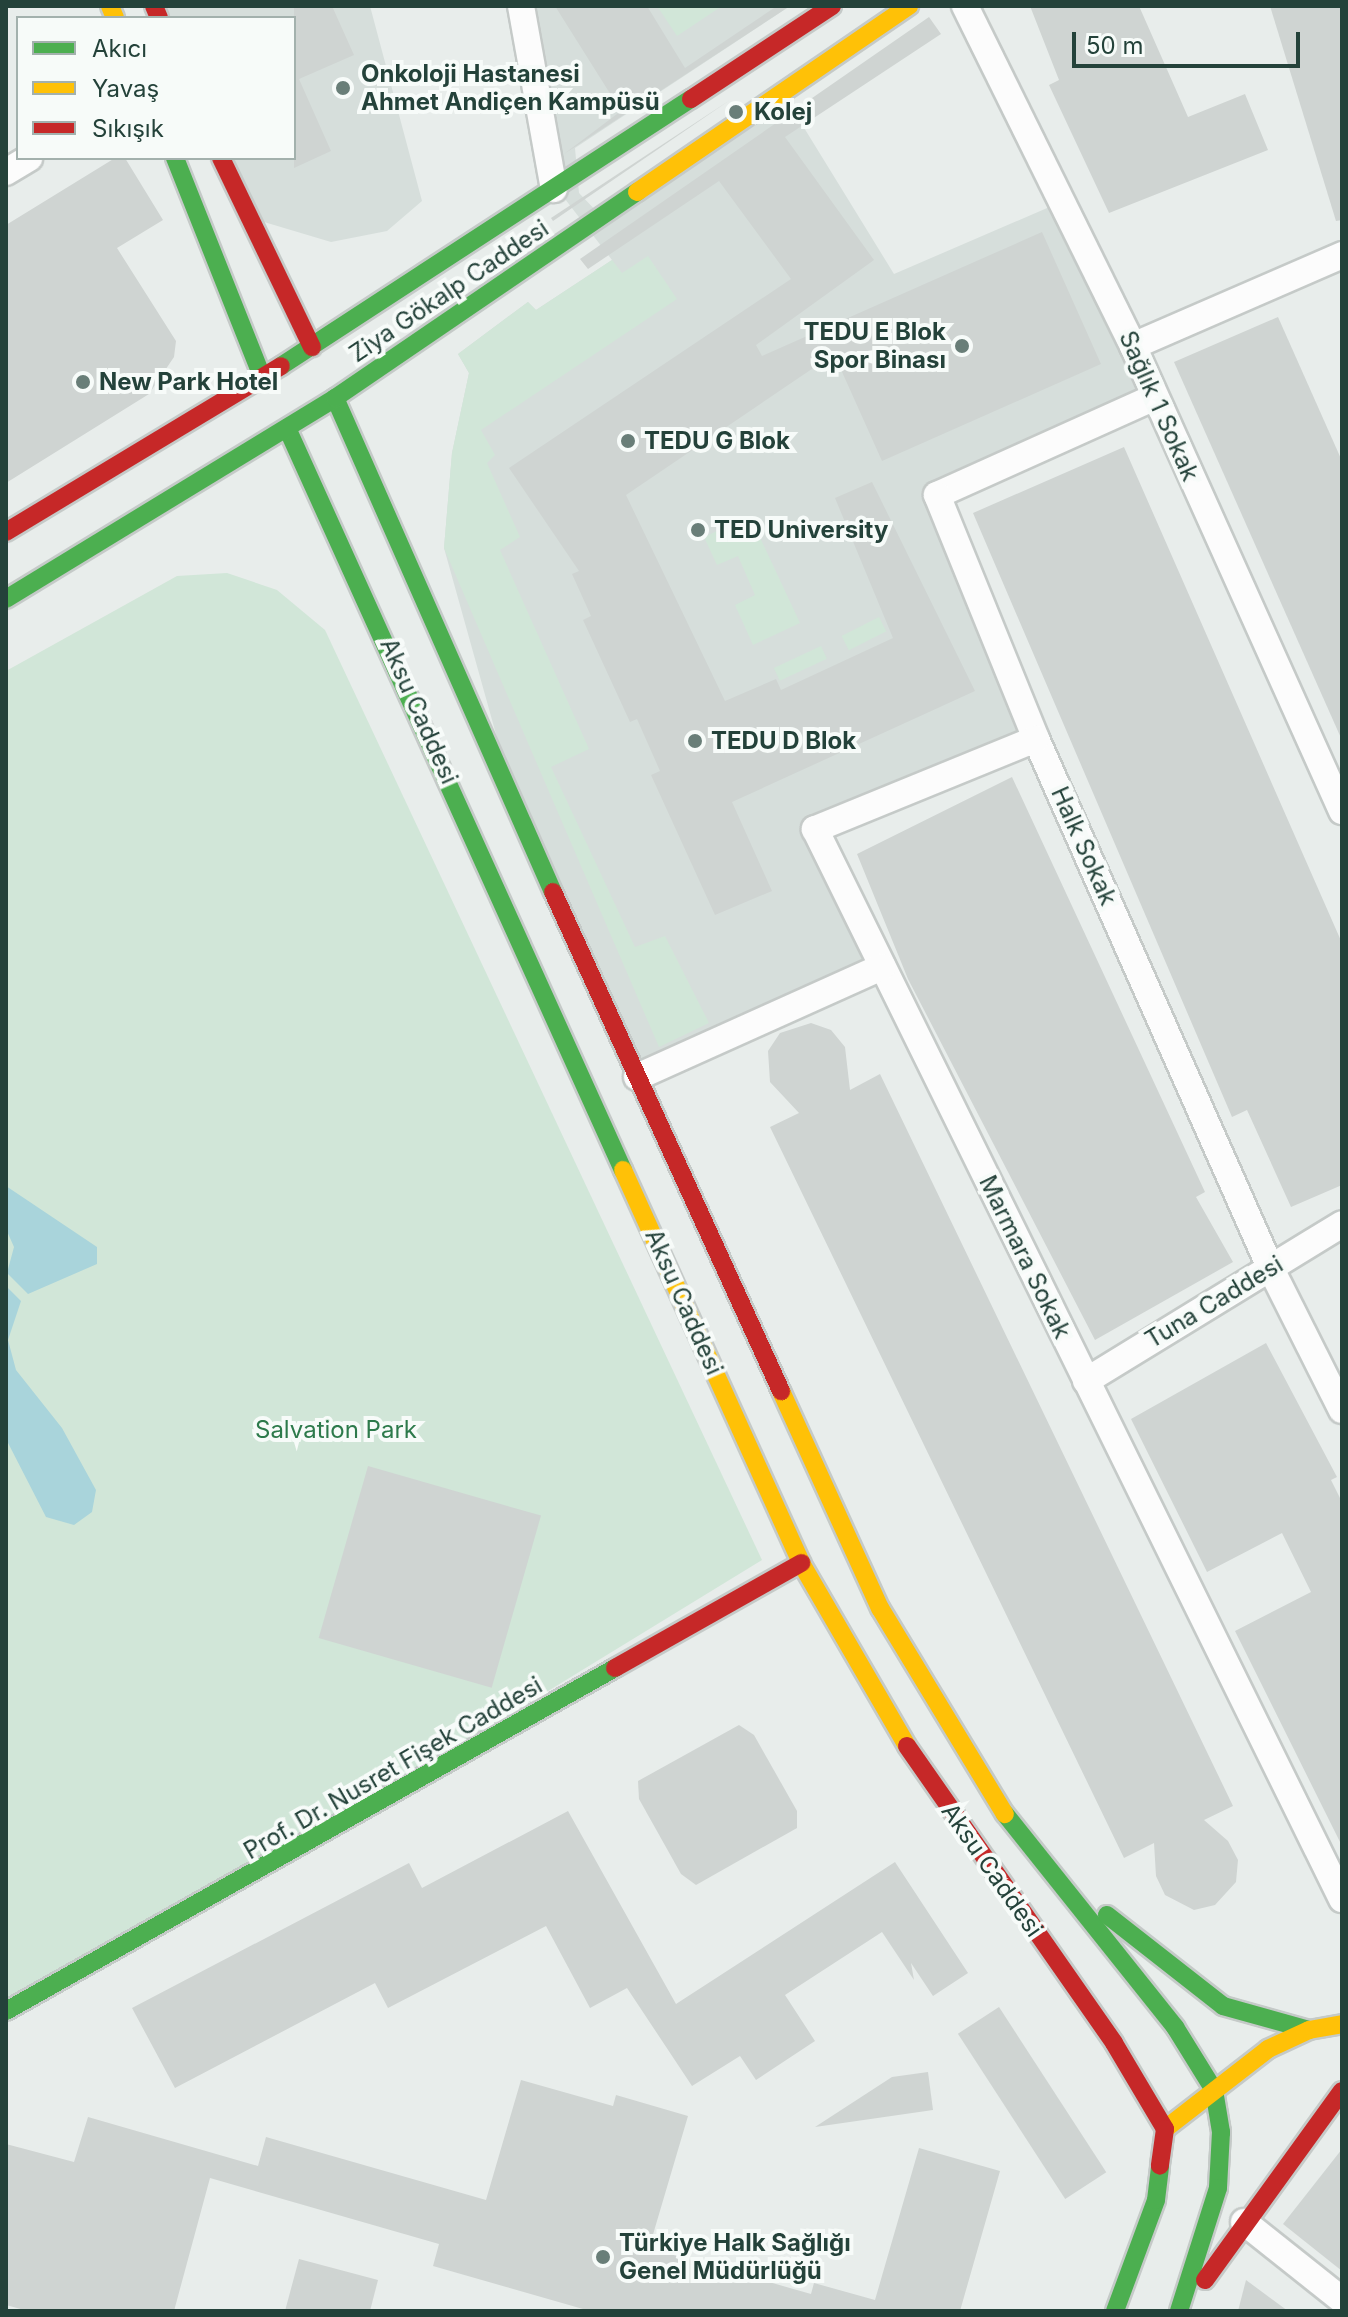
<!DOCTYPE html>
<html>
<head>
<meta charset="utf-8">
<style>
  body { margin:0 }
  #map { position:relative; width:1348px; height:2317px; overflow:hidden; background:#e8edeb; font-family:Inter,sans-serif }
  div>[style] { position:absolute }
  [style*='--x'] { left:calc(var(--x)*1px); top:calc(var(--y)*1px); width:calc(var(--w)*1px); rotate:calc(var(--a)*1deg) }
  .built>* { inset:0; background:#d6dedb }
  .green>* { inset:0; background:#d1e6d8; transform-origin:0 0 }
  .water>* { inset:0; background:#a9d4db }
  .building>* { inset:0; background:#cfd4d2; transform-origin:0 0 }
  .roads { filter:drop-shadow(2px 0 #c5cac8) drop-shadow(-2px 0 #c5cac8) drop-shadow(0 2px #c5cac8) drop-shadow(0 -2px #c5cac8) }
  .street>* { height:26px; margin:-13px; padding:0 13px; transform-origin:13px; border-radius:13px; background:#fcfcfc }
  .fast>* { height:18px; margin:-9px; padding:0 9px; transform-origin:9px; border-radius:9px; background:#4caf50 }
  .slow>* { height:18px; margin:-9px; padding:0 9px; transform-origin:9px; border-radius:9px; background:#ffc107 }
  .jam>* { height:18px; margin:-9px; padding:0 9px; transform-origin:9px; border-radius:9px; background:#c62828 }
  .dots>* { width:22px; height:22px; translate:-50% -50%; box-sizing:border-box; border:4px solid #f7fbf9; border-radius:50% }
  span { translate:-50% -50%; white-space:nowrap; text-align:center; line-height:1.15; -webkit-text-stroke:8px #f7fbf9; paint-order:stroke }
  .poi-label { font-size:24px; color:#24423a; font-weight:700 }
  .left { translate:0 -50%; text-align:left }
  .right { translate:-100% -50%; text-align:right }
  .street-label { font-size:24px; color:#24423a }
  .park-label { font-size:24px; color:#2d7a4b }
  .frame { position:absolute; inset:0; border:8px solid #24423a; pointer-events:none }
  .legend { position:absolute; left:16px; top:16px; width:280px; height:144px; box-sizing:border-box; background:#f7fbf9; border:2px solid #a3b1ad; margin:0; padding:10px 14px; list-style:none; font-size:24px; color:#24423a }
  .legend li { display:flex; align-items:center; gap:16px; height:40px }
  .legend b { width:40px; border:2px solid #a3b1ad }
  .scale { position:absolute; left:1072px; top:32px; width:228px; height:36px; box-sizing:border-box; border:4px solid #24423a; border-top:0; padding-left:10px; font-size:24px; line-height:28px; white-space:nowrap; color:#24423a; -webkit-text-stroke:6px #f7fbf9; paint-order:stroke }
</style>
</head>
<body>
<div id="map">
  <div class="built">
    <div style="clip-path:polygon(154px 6px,370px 6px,422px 201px,387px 231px,331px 242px,247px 217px,221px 158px,294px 158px,294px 18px,159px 18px)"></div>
    <div style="clip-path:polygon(534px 6px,790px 6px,575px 148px,579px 193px,601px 216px,782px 92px,894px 274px,1061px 202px,1155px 397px,937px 495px,1036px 739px,815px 829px,882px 967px,637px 1077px,520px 820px,444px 548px,452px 453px,469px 373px,458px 354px,528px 302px,536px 310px,612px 260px,565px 199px)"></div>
  </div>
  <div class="green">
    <div style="clip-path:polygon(657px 6px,722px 6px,677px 36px)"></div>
    <div style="clip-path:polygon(648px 256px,677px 299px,481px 430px,495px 455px,487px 463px,520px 537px,500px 550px,589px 749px,551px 767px,635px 947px,665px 936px,709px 1023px,659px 1047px,444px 548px,452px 453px,469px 373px,458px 354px,528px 302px,536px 310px,612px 260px,622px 273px)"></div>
    <div style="clip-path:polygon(750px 516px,800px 623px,753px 645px,735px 605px,755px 595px,738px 556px,717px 565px,704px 537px)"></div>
    <div style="clip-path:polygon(227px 573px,277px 590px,325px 630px,762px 1560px,190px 1910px,6px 2011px,6px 671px,177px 576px)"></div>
    <div style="left:879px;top:617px;width:16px;height:42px;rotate:63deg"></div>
    <div style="left:821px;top:646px;width:14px;height:52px;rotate:65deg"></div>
  </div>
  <div class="water">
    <div style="clip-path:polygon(6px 1186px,97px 1247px,97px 1264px,28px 1294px,7px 1273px,14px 1247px,6px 1229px)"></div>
    <div style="clip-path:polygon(6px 1286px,21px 1301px,8px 1340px,16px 1370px,62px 1428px,96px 1490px,92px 1512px,74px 1525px,46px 1517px,6px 1439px)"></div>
  </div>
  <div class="building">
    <div style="clip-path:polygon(294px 6px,332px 6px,354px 55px,299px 79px,331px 151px,294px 168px)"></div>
    <div style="clip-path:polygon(555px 6px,647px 6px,685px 68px,777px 6px,790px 6px,564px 154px,621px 111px)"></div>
    <div style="clip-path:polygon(1030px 6px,1139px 6px,1188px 117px,1245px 94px,1268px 150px,1109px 213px,1049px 85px,1059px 80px)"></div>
    <div style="clip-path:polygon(1270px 6px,1342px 6px,1342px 220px,1336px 221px)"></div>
    <div style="clip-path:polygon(929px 17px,941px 34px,785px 137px,874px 260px,756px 345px,762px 356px,1042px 232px,1101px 364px,882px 461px,834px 354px,626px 495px,725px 701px,776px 679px,781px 690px,893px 638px,835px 498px,872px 482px,975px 691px,732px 802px,772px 891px,715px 915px,651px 775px,660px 771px,637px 719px,630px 722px,583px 620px,591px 616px,572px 574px,579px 571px,509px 468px,791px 279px,719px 181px,588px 269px,580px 259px)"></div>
    <div style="clip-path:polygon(730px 100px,553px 221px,551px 218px)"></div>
    <div style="clip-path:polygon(115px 158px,125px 158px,163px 220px,117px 248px,176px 341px,174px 357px,149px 394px,6px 483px,6px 225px)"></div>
    <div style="clip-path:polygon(1278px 317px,1342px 461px,1341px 738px,1174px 362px)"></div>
    <div style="clip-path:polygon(1124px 447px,1342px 943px,1342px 1185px,1291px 1207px,1247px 1110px,1232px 1117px,973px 513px)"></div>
    <div style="clip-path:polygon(1012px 777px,1205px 1192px,1196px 1197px,1233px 1262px,1095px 1340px,908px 979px,857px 854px)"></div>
    <div style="clip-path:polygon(811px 1023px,831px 1030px,845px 1047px,850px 1090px,880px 1074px,1233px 1806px,1204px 1820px,1228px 1841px,1238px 1860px,1236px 1882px,1215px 1905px,1194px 1910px,1165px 1895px,1156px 1876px,1154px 1843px,1124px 1858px,770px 1127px,799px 1113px,770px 1082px,768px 1051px,780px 1033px)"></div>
    <div style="clip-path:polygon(1266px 1343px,1337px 1477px,1331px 1480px,1342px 1502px,1342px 1846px,1235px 1631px,1311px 1592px,1282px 1533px,1207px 1572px,1131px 1419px)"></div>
    <div style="left:368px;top:1466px;width:180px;height:179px;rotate:16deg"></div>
    <div style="clip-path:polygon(739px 1725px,754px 1735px,797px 1811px,797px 1828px,696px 1885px,681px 1874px,639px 1799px,638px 1781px)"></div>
    <div style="clip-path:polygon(568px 1811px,676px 2004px,895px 1862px,968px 1973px,933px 1996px,911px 1963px,914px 1980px,882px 1932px,785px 1995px,815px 2041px,756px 2080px,740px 2056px,692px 2086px,627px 1988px,590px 2008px,546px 1926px,388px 2008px,375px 1983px,175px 2088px,132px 2008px,409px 1863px,422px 1888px)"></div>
    <div style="left:999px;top:2007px;width:197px;height:49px;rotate:57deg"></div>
    <div style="clip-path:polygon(928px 2072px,933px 2110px,815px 2127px,892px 2077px)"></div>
    <div style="clip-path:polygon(521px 2080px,613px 2106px,616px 2095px,688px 2116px,649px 2248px,811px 2294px,814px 2283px,875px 2300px,919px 2148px,1000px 2171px,960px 2311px,590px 2311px,433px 2266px,439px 2244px,210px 2178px,174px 2311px,28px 2311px,6px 2305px,6px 2144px,74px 2162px,88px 2117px,258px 2166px,266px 2137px,486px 2200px)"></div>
    <div style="clip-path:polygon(1342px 2149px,1342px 2271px,1283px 2224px)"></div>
    <div style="clip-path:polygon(299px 2259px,378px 2280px,370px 2311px,285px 2311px)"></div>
    <div style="clip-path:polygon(1246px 2280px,1288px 2311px,1238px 2311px)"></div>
  </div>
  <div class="roads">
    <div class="street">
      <div style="--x:521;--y:6;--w:186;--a:79.8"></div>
      <div style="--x:965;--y:6;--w:379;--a:63.7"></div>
      <div style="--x:1133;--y:346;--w:510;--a:65.8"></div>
      <div style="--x:6;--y:172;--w:27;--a:-31"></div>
      <div style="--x:1133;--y:346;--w:228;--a:-23.5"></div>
      <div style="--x:1155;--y:397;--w:239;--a:155.8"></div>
      <div style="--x:937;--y:495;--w:263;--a:67.9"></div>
      <div style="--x:1036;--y:739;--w:578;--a:66.1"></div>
      <div style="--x:1270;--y:1267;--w:160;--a:63.3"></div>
      <div style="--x:1036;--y:739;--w:239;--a:157.8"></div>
      <div style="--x:815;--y:829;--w:1193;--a:63.78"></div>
      <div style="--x:637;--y:1077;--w:269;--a:-24.2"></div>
      <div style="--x:1086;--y:1381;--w:300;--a:-31.5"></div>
      <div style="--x:1244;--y:2222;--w:125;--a:38.5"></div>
    </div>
    <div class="fast">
      <div style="--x:175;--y:158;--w:236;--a:68.3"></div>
      <div style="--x:281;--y:366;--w:489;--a:-33.1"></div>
      <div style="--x:335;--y:398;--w:540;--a:66.19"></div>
      <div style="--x:287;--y:428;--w:815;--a:65.64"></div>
      <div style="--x:6;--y:599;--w:386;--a:-31.4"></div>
      <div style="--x:335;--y:398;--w:366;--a:-34.3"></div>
      <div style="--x:1005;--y:1814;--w:273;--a:51.4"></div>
      <div style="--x:1175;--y:2027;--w:74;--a:58.2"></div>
      <div style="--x:1214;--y:2090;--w:43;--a:80.5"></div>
      <div style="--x:1221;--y:2132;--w:56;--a:93.1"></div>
      <div style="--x:1218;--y:2188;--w:129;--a:107.6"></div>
      <div style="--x:1107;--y:1915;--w:147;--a:38.1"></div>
      <div style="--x:1223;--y:2006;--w:89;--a:15.6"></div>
      <div style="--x:6;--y:2011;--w:699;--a:-29.39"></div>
      <div style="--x:1115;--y:2311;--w:118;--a:-69.7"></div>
      <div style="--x:1156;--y:2200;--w:34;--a:-83"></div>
    </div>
    <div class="slow">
      <div style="--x:110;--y:6;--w:13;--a:67"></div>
      <div style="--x:637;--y:192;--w:330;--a:-34.4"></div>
      <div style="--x:623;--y:1170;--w:431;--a:65.6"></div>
      <div style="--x:801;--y:1563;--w:211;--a:59.9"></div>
      <div style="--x:781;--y:1391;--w:239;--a:65.5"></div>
      <div style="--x:880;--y:1608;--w:241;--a:58.8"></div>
      <div style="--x:1165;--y:2129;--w:130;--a:-37.8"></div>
      <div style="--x:1268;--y:2049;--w:45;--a:-24.9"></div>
      <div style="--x:1309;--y:2030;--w:34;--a:-10"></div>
    </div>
    <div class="jam">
      <div style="--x:154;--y:6;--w:13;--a:67"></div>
      <div style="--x:691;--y:99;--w:169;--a:-33.4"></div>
      <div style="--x:221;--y:158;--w:210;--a:64.3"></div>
      <div style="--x:6;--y:532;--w:321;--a:-31.1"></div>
      <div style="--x:553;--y:892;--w:549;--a:65.44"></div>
      <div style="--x:615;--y:1668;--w:214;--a:-29.4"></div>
      <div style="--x:907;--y:1746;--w:362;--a:55.1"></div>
      <div style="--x:1114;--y:2043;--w:100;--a:59.3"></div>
      <div style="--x:1165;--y:2129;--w:37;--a:98"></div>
      <div style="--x:1205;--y:2280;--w:233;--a:-54.1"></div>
    </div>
  </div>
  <div class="dots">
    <div style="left:343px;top:88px;background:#697e78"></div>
    <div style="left:736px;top:112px;background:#697e78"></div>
    <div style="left:962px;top:346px;background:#697e78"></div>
    <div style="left:83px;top:382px;background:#697e78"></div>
    <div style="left:628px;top:441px;background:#697e78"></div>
    <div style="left:698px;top:530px;background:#697e78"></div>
    <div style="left:695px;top:741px;background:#697e78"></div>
    <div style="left:603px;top:2257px;background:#697e78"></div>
  </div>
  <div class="poi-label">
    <span class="left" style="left:361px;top:88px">Onkoloji Hastanesi<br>Ahmet Andiçen Kampüsü</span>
    <span class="left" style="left:754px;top:112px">Kolej</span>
    <span class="right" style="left:946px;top:346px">TEDU E Blok<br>Spor Binası</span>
    <span class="left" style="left:99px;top:382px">New Park Hotel</span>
    <span class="left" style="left:644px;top:441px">TEDU G Blok</span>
    <span class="left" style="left:714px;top:530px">TED University</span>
    <span class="left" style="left:711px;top:741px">TEDU D Blok</span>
    <span class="left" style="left:619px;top:2257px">Türkiye Halk Sağlığı<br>Genel Müdürlüğü</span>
  </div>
  <div class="street-label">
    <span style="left:449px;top:291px;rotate:-34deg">Ziya Gökalp Caddesi</span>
    <span style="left:1159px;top:406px;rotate:66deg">Sağlık 1 Sokak</span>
    <span style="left:419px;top:711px;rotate:66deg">Aksu Caddesi</span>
    <span style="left:1084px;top:846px;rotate:66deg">Halk Sokak</span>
    <span style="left:1025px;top:1257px;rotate:64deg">Marmara Sokak</span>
    <span style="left:684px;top:1302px;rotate:66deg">Aksu Caddesi</span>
    <span style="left:1214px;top:1302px;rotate:-31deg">Tuna Caddesi</span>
    <span style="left:393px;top:1768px;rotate:-30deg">Prof. Dr. Nusret Fişek Caddesi</span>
    <span style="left:992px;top:1870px;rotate:55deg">Aksu Caddesi</span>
  </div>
  <div class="park-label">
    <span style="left:336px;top:1430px">Salvation Park</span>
  </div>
  <div class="frame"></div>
  <ul class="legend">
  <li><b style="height:10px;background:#4caf50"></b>Akıcı</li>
  <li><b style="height:10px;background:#ffc107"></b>Yavaş</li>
  <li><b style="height:10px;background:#c62828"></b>Sıkışık</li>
  </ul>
  <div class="scale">50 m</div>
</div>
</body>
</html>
